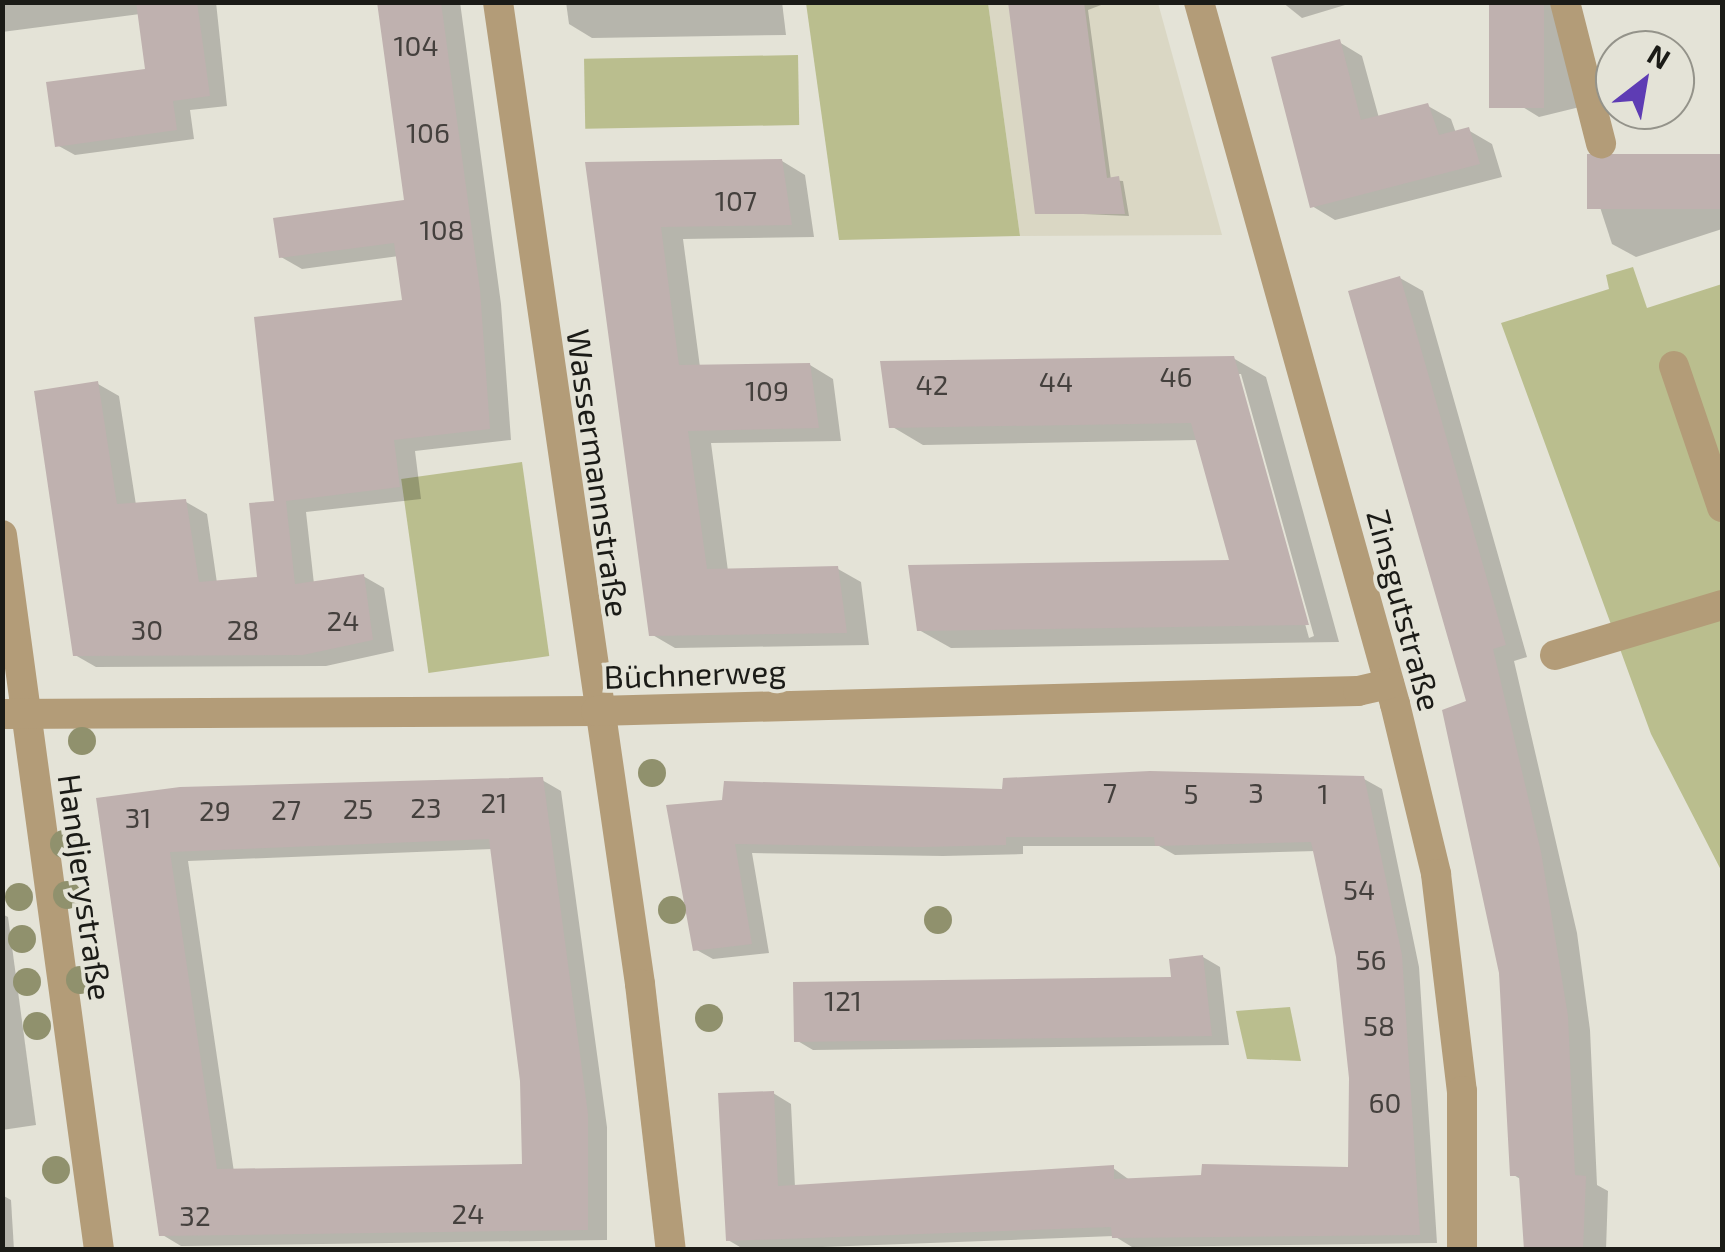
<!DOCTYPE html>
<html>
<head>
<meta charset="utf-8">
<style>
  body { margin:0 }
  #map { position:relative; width:1725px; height:1252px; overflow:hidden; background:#e4e3d7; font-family:"Exo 2",sans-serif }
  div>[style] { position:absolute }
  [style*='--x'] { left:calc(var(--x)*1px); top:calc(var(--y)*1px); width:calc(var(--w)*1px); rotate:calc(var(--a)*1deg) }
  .built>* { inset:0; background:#dad7c4 }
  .green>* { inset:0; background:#babe8e; transform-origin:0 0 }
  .shadow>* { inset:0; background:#0003 }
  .building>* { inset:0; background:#bfb1af; transform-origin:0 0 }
  .minor>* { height:30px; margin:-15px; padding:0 15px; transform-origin:15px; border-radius:15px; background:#b39c78 }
  .trees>* { width:28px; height:28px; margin:-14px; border-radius:50%; background:#90916d }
  span { translate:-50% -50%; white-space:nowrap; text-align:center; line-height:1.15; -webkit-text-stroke:8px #e4e3d7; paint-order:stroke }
  .number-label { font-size:28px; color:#44403d }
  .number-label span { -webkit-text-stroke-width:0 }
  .street-label { font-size:32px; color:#1b1b17 }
  .frame { position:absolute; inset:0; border:5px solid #1b1b17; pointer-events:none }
  .north { position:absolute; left:1595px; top:30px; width:100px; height:100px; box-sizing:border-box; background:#e4e3d7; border:2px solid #94938a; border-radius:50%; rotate:31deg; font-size:28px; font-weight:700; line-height:40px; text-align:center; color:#1b1b17 }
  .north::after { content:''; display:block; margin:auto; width:35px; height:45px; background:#5e3cb4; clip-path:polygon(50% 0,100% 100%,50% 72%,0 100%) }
</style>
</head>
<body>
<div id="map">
  <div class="built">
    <div style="clip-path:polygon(988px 3px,1158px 3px,1222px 235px,1020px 236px)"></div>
  </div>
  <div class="green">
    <div style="clip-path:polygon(806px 3px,988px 3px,1020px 236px,839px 240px)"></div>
    <div style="left:798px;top:55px;width:70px;height:214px;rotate:89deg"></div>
    <div style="clip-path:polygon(1633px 267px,1647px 308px,1722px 284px,1722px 872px,1651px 734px,1501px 323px,1609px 289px,1606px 275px)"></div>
    <div style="left:522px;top:462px;width:196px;height:122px;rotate:82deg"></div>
    <div style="clip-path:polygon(1290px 1007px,1301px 1061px,1247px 1059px,1236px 1011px)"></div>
  </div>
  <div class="shadow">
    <div style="clip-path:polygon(2px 2px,216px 2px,227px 106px,190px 110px,194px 139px,75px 155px,57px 145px,148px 71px,140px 14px,2px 32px)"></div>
    <div style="clip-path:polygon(379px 2px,460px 2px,501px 304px,511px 440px,415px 451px,421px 499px,306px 512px,314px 584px,363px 576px,384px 588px,394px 651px,326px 666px,96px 667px,75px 655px,98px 384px,119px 396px,136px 505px,186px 502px,207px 514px,217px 583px,260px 580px,277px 503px,405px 302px,399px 256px,302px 269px,281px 257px,407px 202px)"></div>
    <div style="clip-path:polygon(566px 2px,782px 2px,786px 35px,592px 38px,569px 24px)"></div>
    <div style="clip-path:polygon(1010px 2px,1109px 2px,1088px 10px,1111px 180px,1123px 181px,1129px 216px,1037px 212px)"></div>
    <div style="clip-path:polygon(1282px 2px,1355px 2px,1302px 18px)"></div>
    <div style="clip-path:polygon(1492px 2px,1563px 2px,1588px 105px,1539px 117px,1516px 103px)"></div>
    <div style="clip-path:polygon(1339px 42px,1362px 56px,1379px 118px,1428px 106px,1451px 119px,1456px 133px,1468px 130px,1492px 144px,1502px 177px,1335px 220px,1312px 206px)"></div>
    <div style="clip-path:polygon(1722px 157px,1722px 229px,1636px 257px,1612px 244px,1597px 198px)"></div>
    <div style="clip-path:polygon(782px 161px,805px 175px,814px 237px,683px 239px,700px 367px,810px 365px,833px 379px,841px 441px,711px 443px,728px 571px,838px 569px,861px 582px,869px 645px,675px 648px,651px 634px,588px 164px)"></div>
    <div style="clip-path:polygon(1400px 278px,1423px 291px,1527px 657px,1514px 661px,1577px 933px,1590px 1030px,1597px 1185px,1608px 1191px,1606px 1250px,1526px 1250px,1522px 1180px,1512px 1174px,1509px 1058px,1469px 703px)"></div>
    <div style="clip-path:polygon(evenodd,1233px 358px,1266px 377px,1339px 642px,951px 648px,919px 630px,1232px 562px,1198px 440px,923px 445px,891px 426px,1233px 358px,1236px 374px,1241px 374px,1314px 636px,1309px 638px,1236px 374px)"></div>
    <div style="clip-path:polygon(1364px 779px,1382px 789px,1419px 967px,1437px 1243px,1132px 1247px,1114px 1236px,745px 1250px,728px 1240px,773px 1093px,791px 1104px,795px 1187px,1113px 1168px,1131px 1181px,1350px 1169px,1352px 1078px,1338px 957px,1316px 851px,1175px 855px,1159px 846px,1023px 846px,1023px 854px,943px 856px,752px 853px,769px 953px,713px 959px,695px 949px,669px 807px)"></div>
    <div style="clip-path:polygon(evenodd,542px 780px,561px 791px,607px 1127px,607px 1240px,181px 1246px,161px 1234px,99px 800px,542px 780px,492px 849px,522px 1080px,524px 1166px,234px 1172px,188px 861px,492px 849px)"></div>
    <div style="clip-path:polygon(2px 914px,8px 917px,36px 1125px,2px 1130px)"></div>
    <div style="clip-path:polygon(1203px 957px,1220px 967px,1229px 1045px,813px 1050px,796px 1040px,1174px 980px)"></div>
    <div style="clip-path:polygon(2px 1195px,11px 1200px,14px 1250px,2px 1250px)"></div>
  </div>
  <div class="building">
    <div style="clip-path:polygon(136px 2px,197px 2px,210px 96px,173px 101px,177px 130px,55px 147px,46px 82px,145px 69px)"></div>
    <div style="clip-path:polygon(377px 2px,441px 2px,480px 290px,490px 429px,394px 440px,400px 487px,286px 501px,295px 584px,364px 574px,373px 640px,303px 655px,73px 656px,34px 391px,98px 381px,117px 504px,186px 499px,199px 582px,257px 577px,249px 503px,274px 501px,254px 317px,402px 300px,394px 243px,279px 258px,273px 218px,404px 200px)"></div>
    <div style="clip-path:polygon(1008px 2px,1084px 2px,1107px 178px,1119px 176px,1125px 214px,1035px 214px)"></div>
    <div style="left:1489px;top:2px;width:55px;height:106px"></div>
    <div style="clip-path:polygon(1340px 39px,1361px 120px,1428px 103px,1439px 135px,1469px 127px,1480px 164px,1310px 208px,1271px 57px)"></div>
    <div style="left:1722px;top:154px;width:55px;height:135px;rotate:90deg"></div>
    <div style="clip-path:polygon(782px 159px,792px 225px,661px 227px,679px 365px,810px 363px,819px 428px,688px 431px,707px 569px,838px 566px,847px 633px,649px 636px,585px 162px)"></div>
    <div style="clip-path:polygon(1400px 276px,1506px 645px,1493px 649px,1541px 852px,1568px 1016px,1575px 1175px,1586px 1176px,1583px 1250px,1524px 1250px,1519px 1176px,1510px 1176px,1499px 973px,1442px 710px,1466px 701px,1348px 291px)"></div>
    <div style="clip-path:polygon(1234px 356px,1309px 625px,917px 631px,908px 565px,1229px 560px,1191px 423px,889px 428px,880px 361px)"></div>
    <div style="clip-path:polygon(1150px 771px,1364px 776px,1402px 955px,1420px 1235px,1112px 1238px,1111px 1227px,726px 1241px,718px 1093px,774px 1091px,778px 1186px,1114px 1165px,1114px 1179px,1201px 1175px,1202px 1164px,1348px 1167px,1349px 1078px,1336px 957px,1311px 842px,1155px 846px,1154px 837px,1006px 837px,1006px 845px,923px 847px,735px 844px,752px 944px,693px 951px,666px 805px,722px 800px,724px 781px,1002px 789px,1003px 778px)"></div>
    <div style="clip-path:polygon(evenodd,543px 777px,588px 1114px,588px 1230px,159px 1236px,96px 798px,180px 787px,543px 777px,489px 839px,520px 1081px,522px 1164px,217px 1169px,170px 852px,489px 839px)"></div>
    <div style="clip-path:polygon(1203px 955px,1212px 1036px,794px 1042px,793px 982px,1171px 977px,1169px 959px)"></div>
  </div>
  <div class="minor">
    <div style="--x:498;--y:2;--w:992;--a:81.77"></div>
    <div style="--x:640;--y:984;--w:268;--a:83.4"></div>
    <div style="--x:1199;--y:2;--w:729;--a:74.4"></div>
    <div style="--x:1395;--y:704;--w:175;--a:76.4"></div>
    <div style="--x:1436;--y:874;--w:219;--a:83.2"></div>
    <div style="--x:1462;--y:1091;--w:159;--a:90"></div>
    <div style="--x:1565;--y:2;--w:146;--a:75.7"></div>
    <div style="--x:1674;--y:366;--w:149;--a:71.2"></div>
    <div style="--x:2;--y:535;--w:722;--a:82.27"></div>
    <div style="--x:1555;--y:655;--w:174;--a:-16.7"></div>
    <div style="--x:2;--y:714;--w:594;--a:-0.29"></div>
    <div style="--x:596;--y:711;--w:762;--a:-1.5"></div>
    <div style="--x:1358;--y:691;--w:32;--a:-13"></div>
  </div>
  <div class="trees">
    <div style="left:82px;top:741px"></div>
    <div style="left:652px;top:773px"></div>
    <div style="left:64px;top:844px"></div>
    <div style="left:67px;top:895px"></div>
    <div style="left:19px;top:897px"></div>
    <div style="left:672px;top:910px"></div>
    <div style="left:938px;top:920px"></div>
    <div style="left:22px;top:939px"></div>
    <div style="left:80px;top:980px"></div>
    <div style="left:27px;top:982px"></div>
    <div style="left:709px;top:1018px"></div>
    <div style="left:37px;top:1026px"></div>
    <div style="left:56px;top:1170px"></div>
  </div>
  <div class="number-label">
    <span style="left:416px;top:45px">104</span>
    <span style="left:428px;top:132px">106</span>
    <span style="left:736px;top:200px">107</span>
    <span style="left:442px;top:229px">108</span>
    <span style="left:1176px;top:376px">46</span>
    <span style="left:1056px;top:381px">44</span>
    <span style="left:932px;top:384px">42</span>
    <span style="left:767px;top:390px">109</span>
    <span style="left:343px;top:620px">24</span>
    <span style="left:147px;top:629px">30</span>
    <span style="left:243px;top:629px">28</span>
    <span style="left:1110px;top:792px">7</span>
    <span style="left:1256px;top:792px">3</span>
    <span style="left:1191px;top:793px">5</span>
    <span style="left:1323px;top:793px">1</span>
    <span style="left:494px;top:802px">21</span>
    <span style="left:426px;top:807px">23</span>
    <span style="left:358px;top:808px">25</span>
    <span style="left:286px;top:809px">27</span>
    <span style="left:215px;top:810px">29</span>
    <span style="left:138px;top:817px">31</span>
    <span style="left:1359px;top:889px">54</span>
    <span style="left:1371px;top:959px">56</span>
    <span style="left:843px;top:1000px">121</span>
    <span style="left:1379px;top:1025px">58</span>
    <span style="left:1385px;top:1102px">60</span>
    <span style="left:468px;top:1213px">24</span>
    <span style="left:195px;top:1215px">32</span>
  </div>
  <div class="street-label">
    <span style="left:599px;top:473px;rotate:82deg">Wassermannstraße</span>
    <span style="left:1405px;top:610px;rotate:75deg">Zinsgutstraße</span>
    <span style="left:695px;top:673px;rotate:-2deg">Büchnerweg</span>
    <span style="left:86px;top:887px;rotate:82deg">Handjerystraße</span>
  </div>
  <div class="frame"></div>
  <div class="north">N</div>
</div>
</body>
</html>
